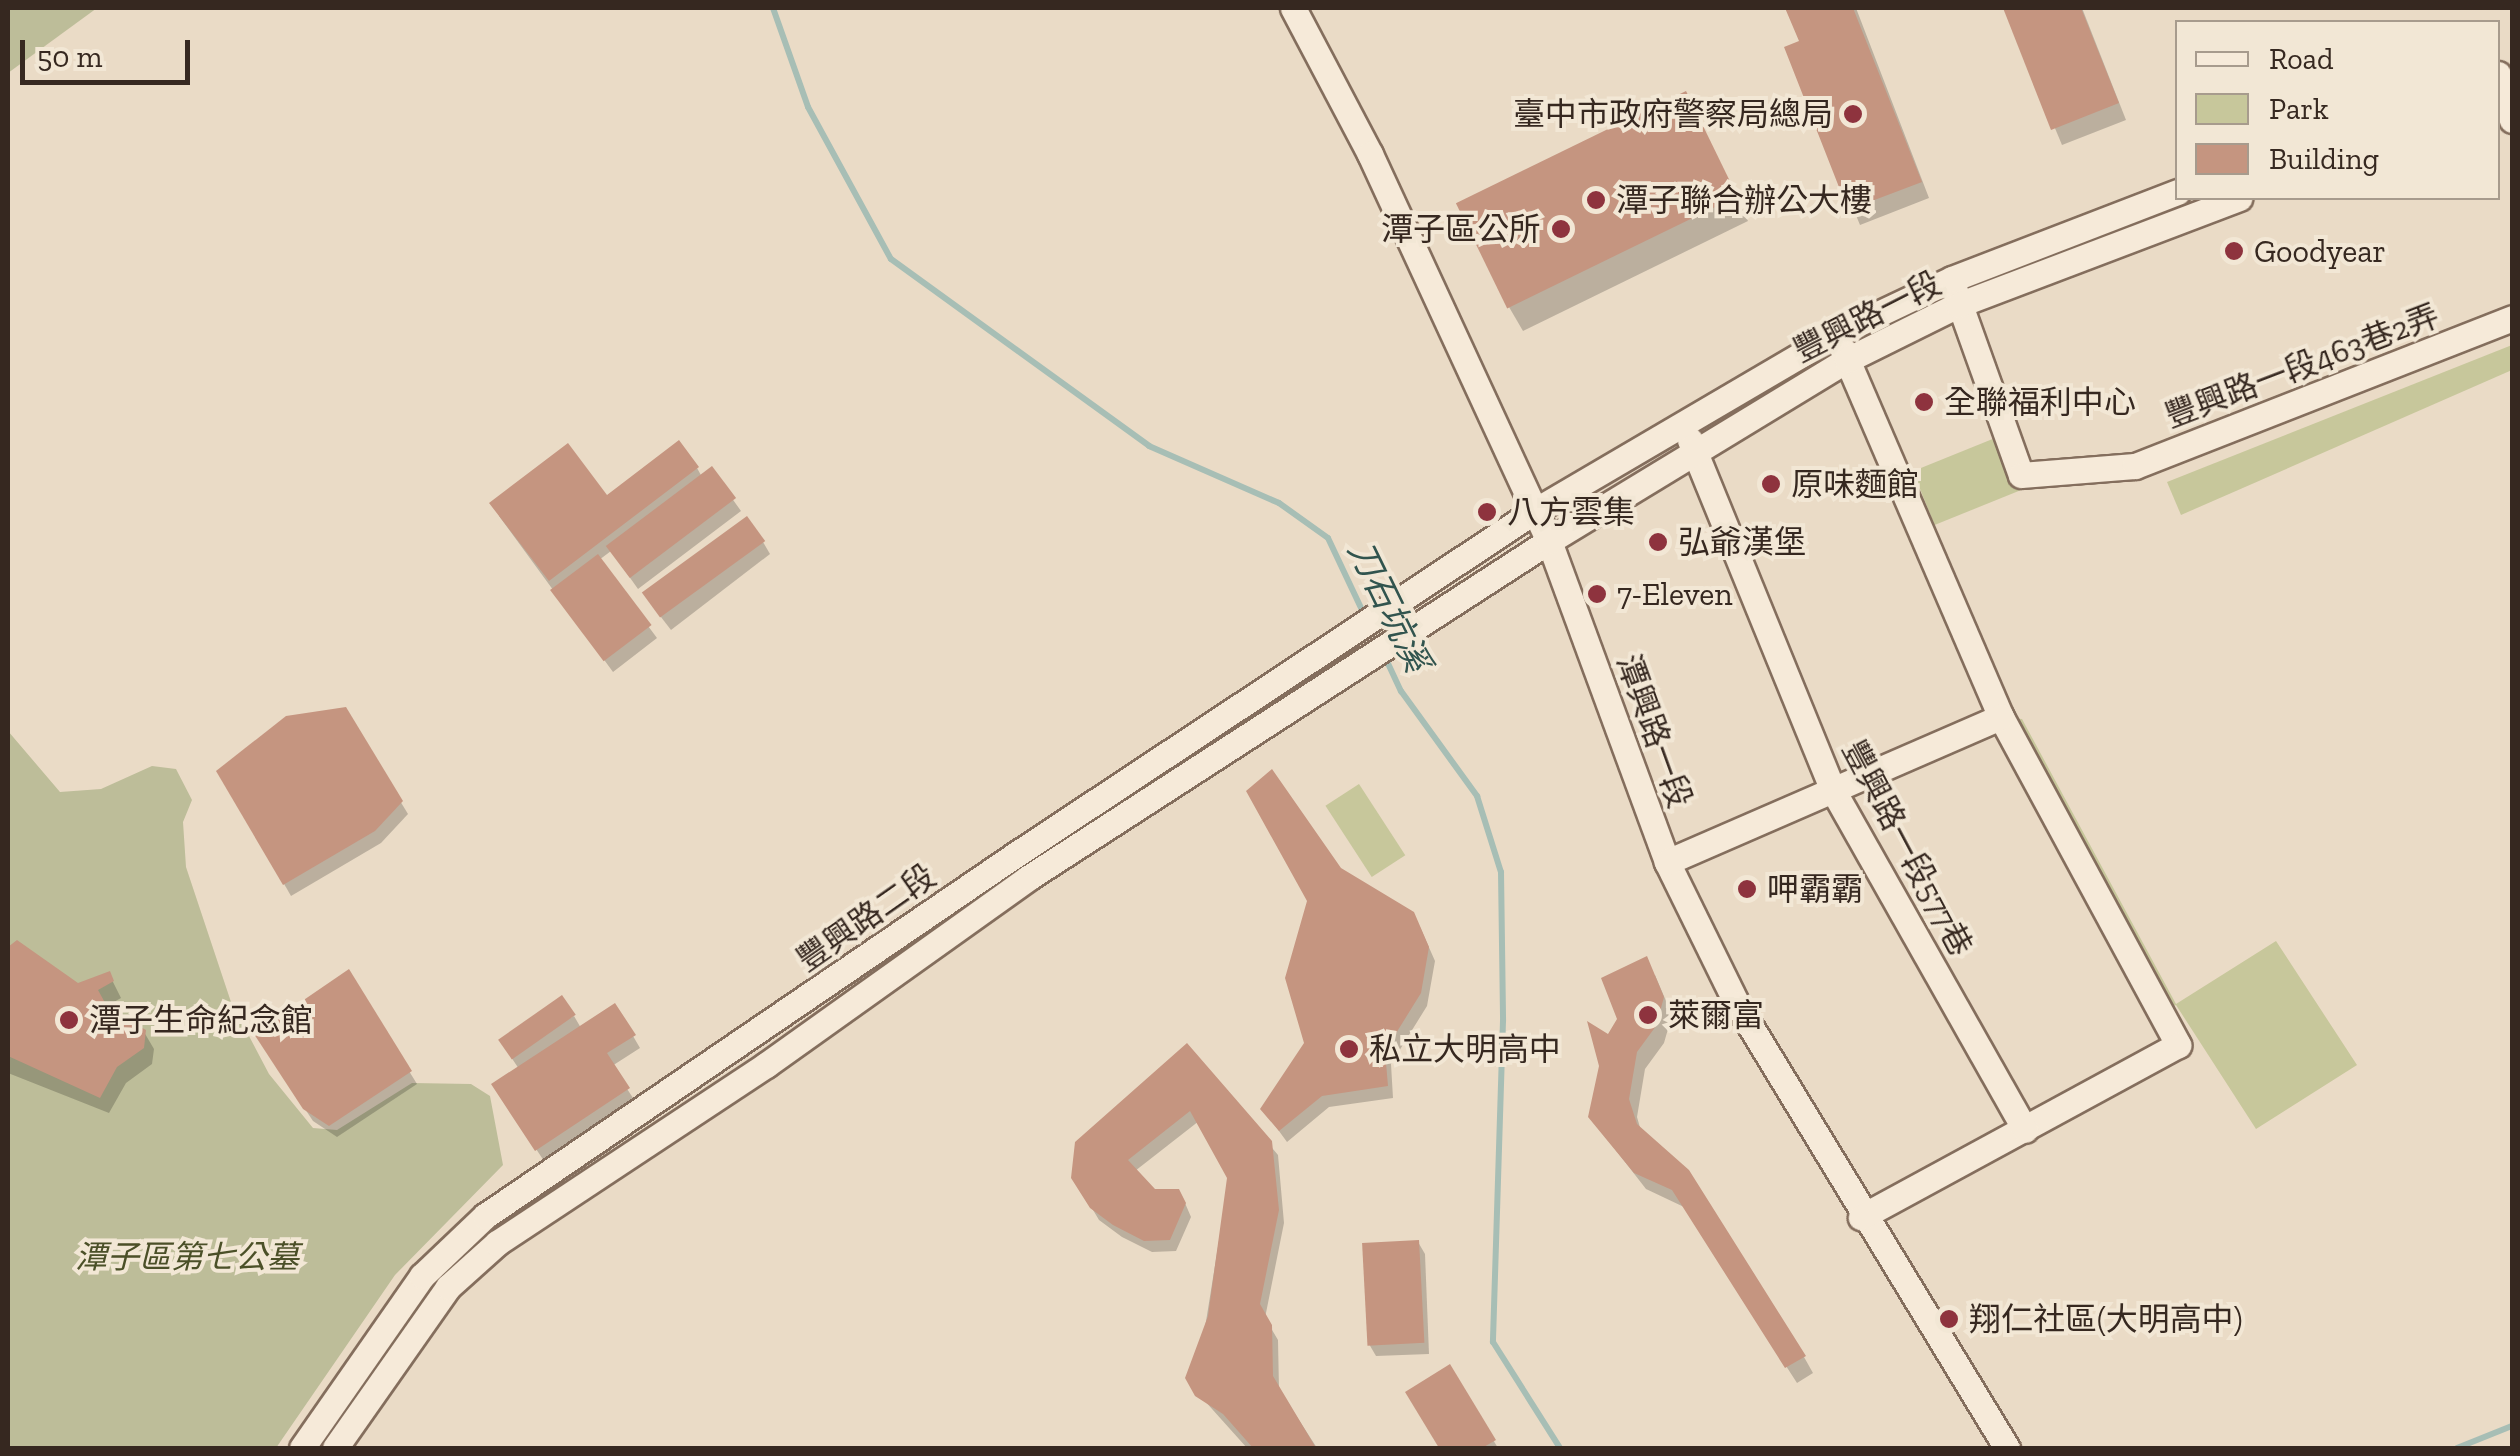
<!DOCTYPE html>
<html>
<head>
<meta charset="utf-8">
<style>
  body { margin:0 }
  #map { position:relative; width:2520px; height:1456px; overflow:hidden; background:#eadbc6; font-family:"Zilla Slab","Noto Sans TC",serif }
  div>[style] { position:absolute }
  [style*='--x'] { left:calc(var(--x)*1px); top:calc(var(--y)*1px); width:calc(var(--w)*1px); rotate:calc(var(--a)*1deg) }
  .green>* { inset:0; background:#c7c79b; transform-origin:0 0 }
  .cemetery>* { inset:0; background:#bdbd99 }
  .shadow>* { inset:0; background:#0003 }
  .stream>* { height:6px; margin:-3px; padding:0 3px; transform-origin:3px; border-radius:3px; background:#a7beb5 }
  .building>* { inset:0; background:#c59580; transform-origin:0 0 }
  .roads { filter:drop-shadow(2px 0 #846e5d) drop-shadow(-2px 0 #846e5d) drop-shadow(0 2px #846e5d) drop-shadow(0 -2px #846e5d) }
  .minor>* { height:25px; margin:-12.5px; padding:0 12.5px; transform-origin:12.5px; border-radius:12.5px; background:#f6ead9 }
  .dots>* { width:28px; height:28px; translate:-50% -50%; box-sizing:border-box; border:5px solid #f2e7d5; border-radius:50% }
  span { translate:-50% -50%; white-space:nowrap; text-align:center; line-height:1.15; -webkit-text-stroke:8px #f2e7d5; paint-order:stroke }
  .poi-label { font-size:32px; color:#362820 }
  .right { translate:-100% -50%; text-align:right }
  .left { translate:0 -50%; text-align:left }
  .street-label { font-size:32px; color:#362820 }
  .park-label { font-size:32px; color:#4b5028; font-style:italic }
  .water-label { font-size:35px; color:#31544e; font-style:italic }
  .frame { position:absolute; inset:0; border:10px solid #362820; pointer-events:none }
  .legend { position:absolute; left:2175px; top:20px; width:325px; height:180px; box-sizing:border-box; background:#f2e7d5; border:2px solid #a79b8d; margin:0; padding:12px 18px; list-style:none; font-size:30px; color:#362820 }
  .legend li { display:flex; align-items:center; gap:20px; height:50px }
  .legend b { width:50px; border:2px solid #a79b8d }
  .scale { position:absolute; left:20px; top:40px; width:170px; height:45px; box-sizing:border-box; border:5px solid #362820; border-top:0; padding-left:12px; font-size:30px; line-height:35px; white-space:nowrap; color:#362820; -webkit-text-stroke:8px #f2e7d5; paint-order:stroke }
</style>
</head>
<body>
<div id="map">
  <div class="green">
    <div style="clip-path:polygon(2512px 345px,2512px 370px,2181px 515px,2167px 482px)"></div>
    <div style="left:2000px;top:436px;width:58px;height:94px;rotate:68deg"></div>
    <div style="clip-path:polygon(2001px 717px,2022px 719px,2176px 1004px,2276px 941px,2357px 1065px,2256px 1129px,2176px 1005px,2160px 1011px)"></div>
    <div style="left:1359px;top:784px;width:85px;height:40px;rotate:57deg"></div>
  </div>
  <div class="cemetery">
    <div style="clip-path:polygon(8px 8px,97px 8px,8px 73px)"></div>
    <div style="clip-path:polygon(8px 731px,60px 792px,101px 789px,152px 766px,176px 769px,192px 800px,183px 822px,186px 867px,231px 1002px,269px 1074px,313px 1128px,337px 1130px,412px 1083px,471px 1084px,490px 1096px,503px 1165px,395px 1275px,276px 1448px,8px 1448px)"></div>
  </div>
  <div class="shadow">
    <div style="clip-path:polygon(1788px 8px,1856px 8px,1929px 198px,1860px 225px,1787px 48px,1802px 42px)"></div>
    <div style="clip-path:polygon(2005px 8px,2082px 8px,2126px 120px,2062px 145px)"></div>
    <div style="clip-path:polygon(1698px 118px,1748px 221px,1523px 331px,1509px 307px)"></div>
    <div style="clip-path:polygon(697px 468px,702px 477px,711px 469px,741px 511px,638px 589px,611px 551px,599px 560px,657px 638px,613px 672px,499px 516px,607px 498px)"></div>
    <div style="clip-path:polygon(763px 542px,770px 554px,671px 630px,654px 608px)"></div>
    <div style="clip-path:polygon(344px 709px,408px 814px,381px 843px,291px 896px,220px 772px)"></div>
    <div style="clip-path:polygon(1339px 869px,1420px 927px,1435px 961px,1427px 1006px,1391px 1064px,1393px 1098px,1329px 1107px,1287px 1142px,1263px 1109px,1306px 1043px)"></div>
    <div style="clip-path:polygon(17px 943px,77px 986px,109px 974px,121px 998px,105px 1007px,108px 1013px,144px 1032px,154px 1049px,152px 1064px,126px 1083px,109px 1113px,8px 1073px,8px 950px)"></div>
    <div style="clip-path:polygon(348px 972px,417px 1084px,337px 1137px,313px 1121px,264px 1047px)"></div>
    <div style="clip-path:polygon(1655px 975px,1672px 1015px,1664px 1043px,1645px 1069px,1637px 1117px,1641px 1131px,1804px 1357px,1813px 1373px,1797px 1383px,1684px 1207px,1646px 1189px,1590px 1117px,1609px 1038px)"></div>
    <div style="clip-path:polygon(574px 1016px,581px 1028px,633px 1036px,640px 1048px,612px 1066px,635px 1101px,544px 1161px,501px 1096px,519px 1069px,507px 1051px)"></div>
    <div style="clip-path:polygon(1187px 1046px,1278px 1155px,1284px 1223px,1265px 1318px,1278px 1340px,1279px 1389px,1317px 1448px,1247px 1448px,1195px 1390px,1229px 1178px,1199px 1121px,1135px 1171px,1154px 1192px,1185px 1203px,1191px 1217px,1176px 1251px,1152px 1252px,1122px 1237px,1099px 1220px,1074px 1178px)"></div>
    <div style="clip-path:polygon(1418px 1242px,1425px 1254px,1429px 1354px,1376px 1356px,1369px 1344px)"></div>
    <div style="clip-path:polygon(1449px 1368px,1498px 1448px,1441px 1448px,1415px 1404px)"></div>
  </div>
  <div class="stream">
    <div style="--x:773;--y:8;--w:105;--a:70.5"></div>
    <div style="--x:808;--y:107;--w:173;--a:61.4"></div>
    <div style="--x:891;--y:259;--w:319;--a:35.9"></div>
    <div style="--x:1149;--y:446;--w:142;--a:23.7"></div>
    <div style="--x:1279;--y:503;--w:60;--a:35.5"></div>
    <div style="--x:1328;--y:538;--w:84;--a:64.7"></div>
    <div style="--x:1385;--y:657;--w:38;--a:65"></div>
    <div style="--x:1401;--y:691;--w:130;--a:54.1"></div>
    <div style="--x:1477;--y:796;--w:80;--a:72.5"></div>
    <div style="--x:1501;--y:872;--w:149;--a:89.2"></div>
    <div style="--x:1503;--y:1021;--w:321;--a:91.8"></div>
    <div style="--x:1493;--y:1342;--w:125;--a:57.7"></div>
    <div style="--x:2457;--y:1448;--w:59;--a:-21.8"></div>
  </div>
  <div class="building">
    <div style="clip-path:polygon(1785px 8px,1853px 8px,1922px 182px,1848px 210px,1784px 47px,1799px 41px)"></div>
    <div style="clip-path:polygon(2003px 8px,2081px 8px,2119px 103px,2051px 130px)"></div>
    <div style="left:1686px;top:91px;width:117px;height:256px;rotate:64deg"></div>
    <div style="clip-path:polygon(679px 440px,699px 467px,549px 581px,489px 503px,568px 443px,607px 495px)"></div>
    <div style="left:712px;top:466px;width:40px;height:133px;rotate:53deg"></div>
    <div style="left:747px;top:516px;width:31px;height:130px;rotate:54deg"></div>
    <div style="left:598px;top:554px;width:89px;height:60px;rotate:53deg"></div>
    <div style="clip-path:polygon(346px 707px,403px 801px,375px 831px,283px 885px,216px 771px,286px 716px)"></div>
    <div style="clip-path:polygon(1272px 769px,1341px 868px,1414px 912px,1429px 947px,1421px 993px,1385px 1051px,1388px 1086px,1322px 1096px,1279px 1131px,1260px 1109px,1304px 1043px,1285px 978px,1307px 901px,1246px 791px)"></div>
    <div style="clip-path:polygon(17px 940px,78px 983px,110px 971px,114px 981px,98px 990px,109px 1010px,146px 1030px,144px 1048px,117px 1067px,100px 1098px,8px 1056px,8px 947px)"></div>
    <div style="clip-path:polygon(1647px 956px,1664px 997px,1656px 1026px,1637px 1052px,1629px 1099px,1637px 1124px,1689px 1170px,1806px 1356px,1785px 1368px,1672px 1190px,1634px 1173px,1588px 1117px,1599px 1066px,1587px 1021px,1608px 1034px,1617px 1019px,1601px 978px)"></div>
    <div style="clip-path:polygon(349px 969px,412px 1071px,329px 1126px,303px 1109px,254px 1034px)"></div>
    <div style="left:562px;top:995px;width:24px;height:78px;rotate:55deg"></div>
    <div style="clip-path:polygon(615px 1003px,636px 1035px,607px 1053px,630px 1088px,535px 1151px,491px 1084px)"></div>
    <div style="clip-path:polygon(1187px 1043px,1272px 1141px,1279px 1210px,1260px 1304px,1272px 1325px,1273px 1376px,1316px 1448px,1253px 1448px,1223px 1414px,1195px 1396px,1185px 1378px,1208px 1316px,1227px 1178px,1190px 1111px,1128px 1160px,1155px 1189px,1179px 1189px,1186px 1203px,1170px 1240px,1144px 1241px,1113px 1225px,1090px 1208px,1071px 1178px,1075px 1142px)"></div>
    <div style="left:1419px;top:1240px;width:103px;height:57px;rotate:87deg"></div>
    <div style="clip-path:polygon(1450px 1364px,1496px 1440px,1482px 1448px,1439px 1448px,1405px 1392px)"></div>
  </div>
  <div class="roads">
    <div class="minor">
      <div style="--x:1293;--y:8;--w:165;--a:62.2"></div>
      <div style="--x:1370;--y:154;--w:426;--a:65.2"></div>
      <div style="--x:1549;--y:541;--w:342;--a:69.8"></div>
      <div style="--x:1667;--y:862;--w:158;--a:63.8"></div>
      <div style="--x:1737;--y:1004;--w:520;--a:58.7"></div>
      <div style="--x:2498;--y:74;--w:48;--a:73.1"></div>
      <div style="--x:1955;--y:291;--w:195;--a:70.3"></div>
      <div style="--x:2021;--y:475;--w:114;--a:-4.5"></div>
      <div style="--x:2135;--y:466;--w:405;--a:-21.4"></div>
      <div style="--x:1842;--y:348;--w:402;--a:66.7"></div>
      <div style="--x:2001;--y:717;--w:373;--a:61.6"></div>
      <div style="--x:2178;--y:1045;--w:361;--a:151.5"></div>
      <div style="--x:1690;--y:440;--w:380;--a:67.8"></div>
      <div style="--x:1834;--y:792;--w:388;--a:60.5"></div>
      <div style="--x:1667;--y:862;--w:364;--a:-23.5"></div>
      <div style="--x:302;--y:1448;--w:210;--a:-55.1"></div>
      <div style="--x:422;--y:1276;--w:87;--a:-43.6"></div>
      <div style="--x:485;--y:1216;--w:641;--a:-34.26"></div>
      <div style="--x:1015;--y:855;--w:621;--a:-33.51"></div>
      <div style="--x:1533;--y:512;--w:351;--a:-30.4"></div>
      <div style="--x:1836;--y:334;--w:128;--a:-25.4"></div>
      <div style="--x:1952;--y:279;--w:242;--a:-21.1"></div>
      <div style="--x:335;--y:1448;--w:197;--a:-54.9"></div>
      <div style="--x:448;--y:1287;--w:66;--a:-41.9"></div>
      <div style="--x:497;--y:1243;--w:323;--a:-33.5"></div>
      <div style="--x:766;--y:1065;--w:322;--a:-35.5"></div>
      <div style="--x:1028;--y:878;--w:620;--a:-32.9"></div>
      <div style="--x:1549;--y:541;--w:349;--a:-31.3"></div>
      <div style="--x:1847;--y:360;--w:124;--a:-26.4"></div>
      <div style="--x:1958;--y:305;--w:301;--a:-20.8"></div>
    </div>
  </div>
  <div class="dots">
    <div style="left:1853px;top:114px;background:#8e333e"></div>
    <div style="left:1596px;top:200px;background:#8e333e"></div>
    <div style="left:1561px;top:229px;background:#8e333e"></div>
    <div style="left:2234px;top:251px;background:#8e333e"></div>
    <div style="left:1924px;top:402px;background:#8e333e"></div>
    <div style="left:1771px;top:484px;background:#8e333e"></div>
    <div style="left:1487px;top:512px;background:#8e333e"></div>
    <div style="left:1658px;top:542px;background:#8e333e"></div>
    <div style="left:1597px;top:594px;background:#8e333e"></div>
    <div style="left:1747px;top:889px;background:#8e333e"></div>
    <div style="left:1648px;top:1015px;background:#8e333e"></div>
    <div style="left:69px;top:1020px;background:#8e333e"></div>
    <div style="left:1349px;top:1049px;background:#8e333e"></div>
    <div style="left:1949px;top:1319px;background:#8e333e"></div>
  </div>
  <div class="poi-label">
    <span class="right" style="left:1833px;top:114px">臺中市政府警察局總局</span>
    <span class="left" style="left:1616px;top:200px">潭子聯合辦公大樓</span>
    <span class="right" style="left:1541px;top:229px">潭子區公所</span>
    <span class="left" style="left:2254px;top:251px">Goodyear</span>
    <span class="left" style="left:1944px;top:402px">全聯福利中心</span>
    <span class="left" style="left:1791px;top:484px">原味麵館</span>
    <span class="left" style="left:1507px;top:512px">八方雲集</span>
    <span class="left" style="left:1678px;top:542px">弘爺漢堡</span>
    <span class="left" style="left:1617px;top:594px">7-Eleven</span>
    <span class="left" style="left:1767px;top:889px">呷霸霸</span>
    <span class="left" style="left:1668px;top:1015px">萊爾富</span>
    <span class="left" style="left:89px;top:1020px">潭子生命紀念館</span>
    <span class="left" style="left:1369px;top:1049px">私立大明高中</span>
    <span class="left" style="left:1969px;top:1319px">翔仁社區(大明高中)</span>
  </div>
  <div class="street-label">
    <span style="left:1867px;top:317px;rotate:-27deg">豐興路一段</span>
    <span style="left:2302px;top:366px;rotate:-21deg">豐興路一段463巷2弄</span>
    <span style="left:1654px;top:731px;rotate:70deg">潭興路一段</span>
    <span style="left:1907px;top:848px;rotate:62deg">豐興路一段577巷</span>
    <span style="left:866px;top:918px;rotate:-35deg">豐興路二段</span>
  </div>
  <div class="park-label">
    <span style="left:187px;top:1257px">潭子區第七公墓</span>
  </div>
  <div class="water-label">
    <span style="left:1389px;top:606px;rotate:64deg">刀石坑溪</span>
  </div>
  <div class="frame"></div>
  <ul class="legend">
  <li><b style="height:12px;background:#f6ead9"></b>Road</li>
  <li><b style="height:28px;background:#c7c79b"></b>Park</li>
  <li><b style="height:28px;background:#c59580"></b>Building</li>
  </ul>
  <div class="scale">50 m</div>
</div>
</body>
</html>
